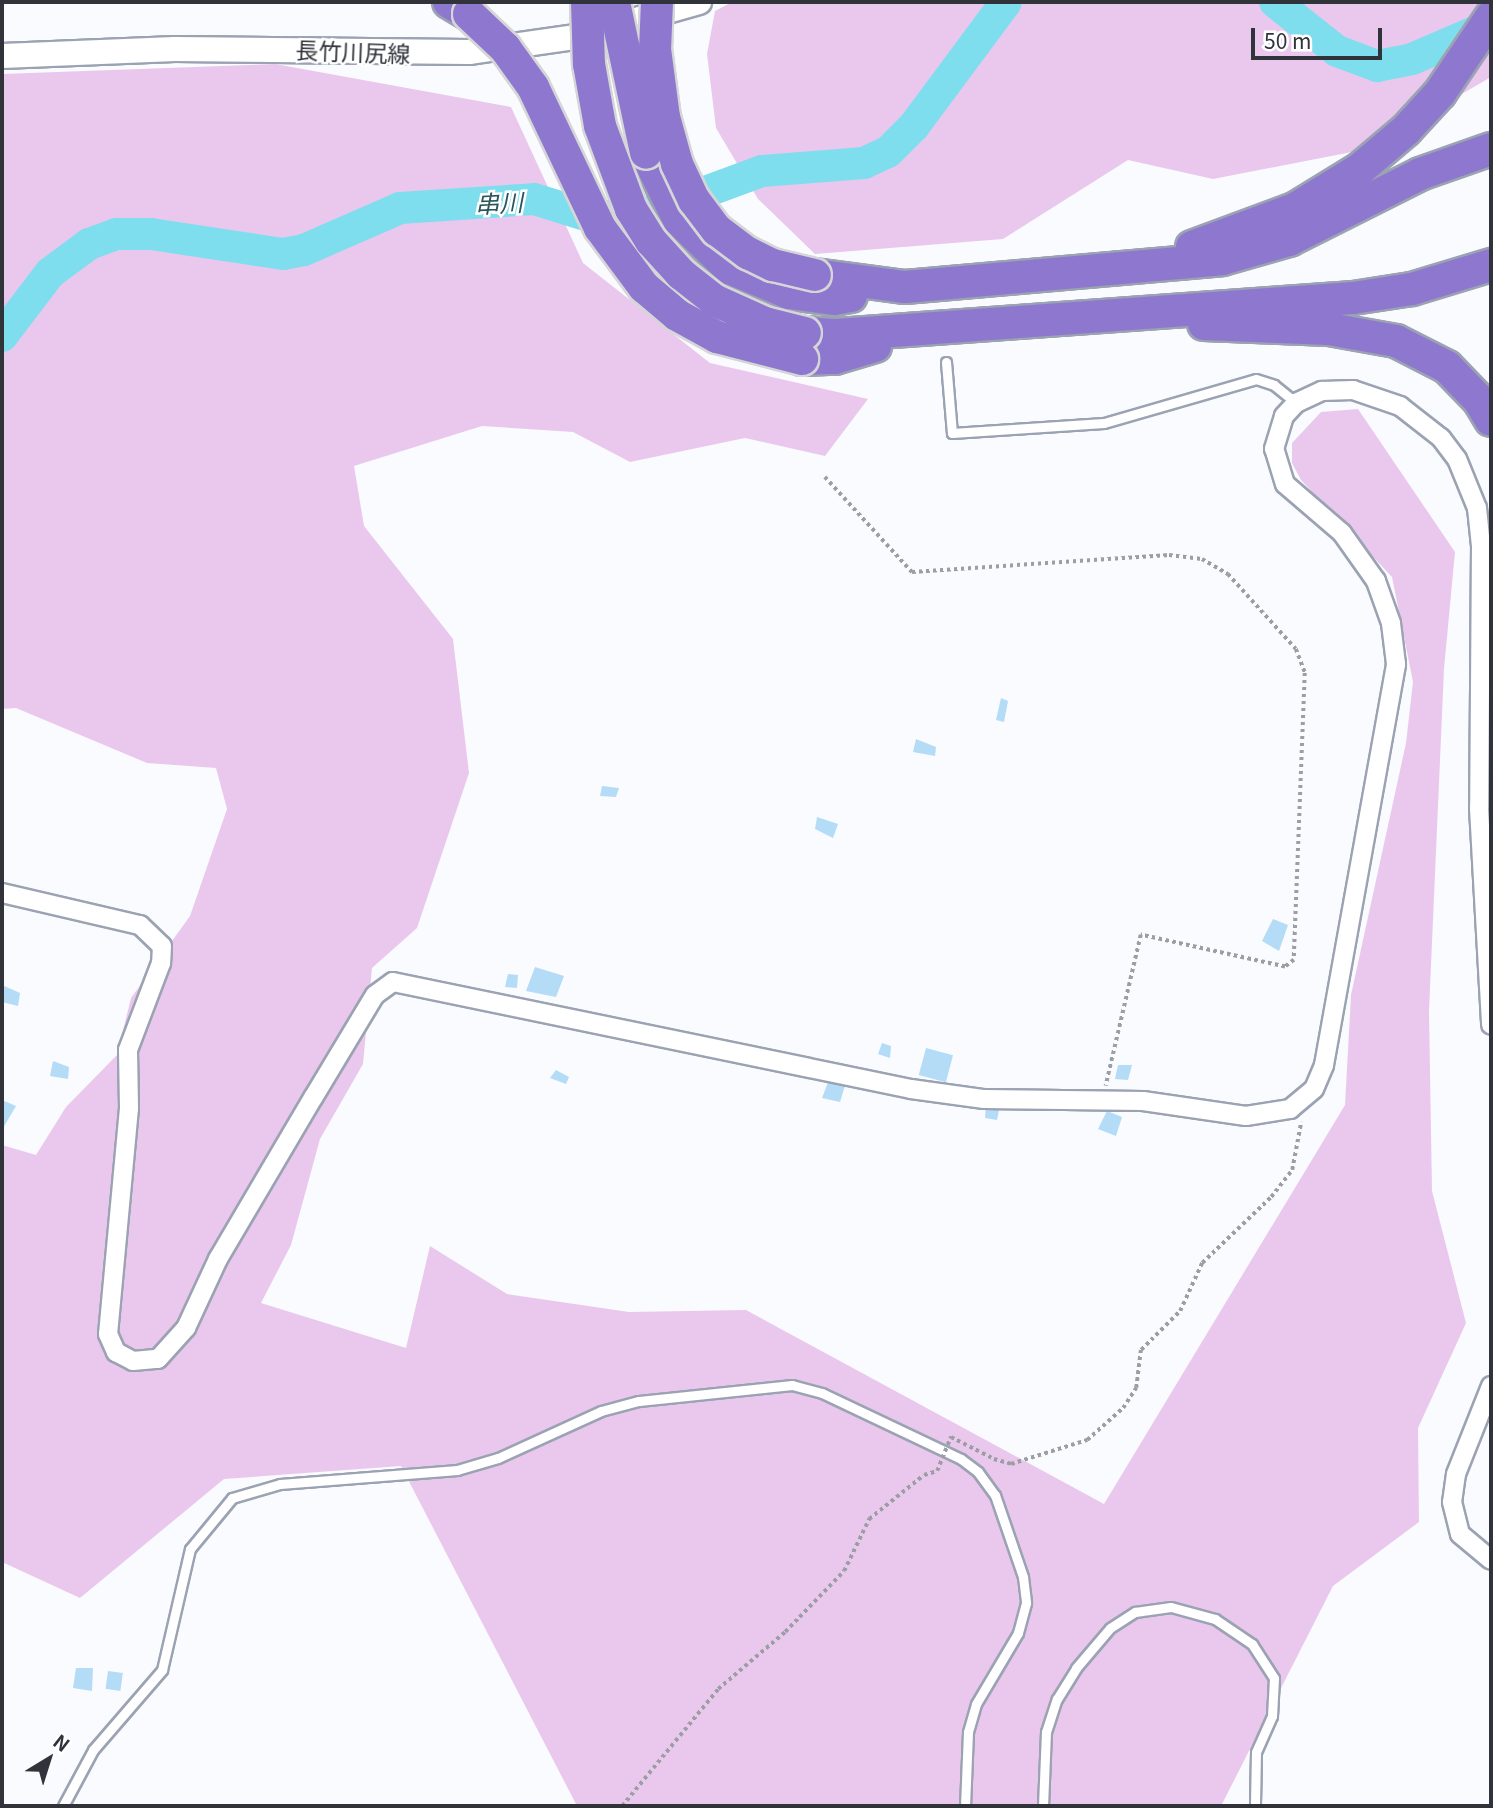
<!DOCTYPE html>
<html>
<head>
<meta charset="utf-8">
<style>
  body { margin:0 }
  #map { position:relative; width:1493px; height:1808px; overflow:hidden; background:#f9fbfe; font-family:Georgia,"Noto Sans JP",serif }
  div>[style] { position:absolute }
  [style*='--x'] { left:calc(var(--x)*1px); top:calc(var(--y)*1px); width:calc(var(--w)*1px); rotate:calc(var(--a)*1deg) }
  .green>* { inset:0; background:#eac8ed }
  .river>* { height:32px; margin:-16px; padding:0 16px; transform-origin:16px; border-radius:16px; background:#7fdeed }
  .building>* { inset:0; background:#b4dcf6; transform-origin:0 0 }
  .path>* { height:3.5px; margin-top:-1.75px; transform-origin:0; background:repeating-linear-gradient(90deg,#9b9ea3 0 3.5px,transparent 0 7px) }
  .roads { filter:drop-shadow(2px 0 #9ba3b3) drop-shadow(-2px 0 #9ba3b3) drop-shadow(0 2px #9ba3b3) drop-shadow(0 -2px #9ba3b3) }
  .lane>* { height:9px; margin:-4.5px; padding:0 4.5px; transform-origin:4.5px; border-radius:4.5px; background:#fff }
  .street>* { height:18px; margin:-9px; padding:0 9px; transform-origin:9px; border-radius:9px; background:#fff }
  .secondary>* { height:24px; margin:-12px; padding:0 12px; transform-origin:12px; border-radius:12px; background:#fff }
  .highway>* { height:32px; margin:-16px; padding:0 16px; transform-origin:16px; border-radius:16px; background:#8e78cf }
  .path-bridge>* { height:3.5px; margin-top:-1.75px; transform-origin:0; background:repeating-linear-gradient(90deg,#9b9ea3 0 3.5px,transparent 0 7px) }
  .bridges { filter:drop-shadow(2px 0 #d6d6d8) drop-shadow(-2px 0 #d6d6d8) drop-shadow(0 2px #d6d6d8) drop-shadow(0 -2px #d6d6d8) }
  .highway-bridge>* { height:32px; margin:-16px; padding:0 16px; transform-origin:16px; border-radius:16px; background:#8e78cf }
  span { translate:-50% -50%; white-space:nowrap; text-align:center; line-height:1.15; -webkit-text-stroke:5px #fff; paint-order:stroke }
  .street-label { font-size:23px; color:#30333a }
  .water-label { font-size:24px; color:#28545a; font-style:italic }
  .frame { position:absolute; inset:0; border:4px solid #30333a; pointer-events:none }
  .north { position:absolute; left:14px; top:1724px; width:70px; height:70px; -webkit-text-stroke:5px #fff; paint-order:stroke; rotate:38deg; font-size:19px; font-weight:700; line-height:28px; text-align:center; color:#30333a }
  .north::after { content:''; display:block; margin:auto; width:24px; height:32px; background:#30333a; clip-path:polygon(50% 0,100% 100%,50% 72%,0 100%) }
  .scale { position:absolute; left:1251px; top:28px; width:131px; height:32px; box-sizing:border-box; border:4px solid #30333a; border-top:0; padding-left:9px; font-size:21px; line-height:24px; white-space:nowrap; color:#30333a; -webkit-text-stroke:5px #fff; paint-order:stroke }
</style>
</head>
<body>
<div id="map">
  <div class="green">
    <div style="clip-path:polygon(732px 2px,1491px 2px,1491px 77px,1367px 149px,1213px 179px,1128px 160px,1003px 239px,815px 254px,758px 199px,716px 128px,707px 54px,715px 11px)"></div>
    <div style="clip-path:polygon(275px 64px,511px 107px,583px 263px,710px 363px,868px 399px,825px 456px,745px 438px,630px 462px,573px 432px,482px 426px,354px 466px,364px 526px,453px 639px,469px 773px,417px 928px,372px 968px,363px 1064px,320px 1139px,291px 1245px,261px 1303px,406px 1348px,430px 1246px,507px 1294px,629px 1312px,746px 1310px,1104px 1504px,1345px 1105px,1351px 995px,1406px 743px,1413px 682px,1392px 577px,1301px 480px,1292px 463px,1292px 443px,1321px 412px,1358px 409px,1455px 552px,1444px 669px,1429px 1011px,1432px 1191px,1466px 1323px,1418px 1428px,1419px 1522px,1333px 1586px,1221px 1806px,577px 1806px,401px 1466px,224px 1479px,80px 1598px,2px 1562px,2px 1145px,36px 1155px,66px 1107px,117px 1055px,131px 998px,190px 916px,227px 809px,216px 768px,147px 763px,16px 708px,2px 709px,2px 74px)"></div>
  </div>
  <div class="river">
    <div style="--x:1275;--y:2;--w:79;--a:38.3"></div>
    <div style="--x:1337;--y:51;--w:43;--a:20.6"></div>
    <div style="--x:1377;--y:66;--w:36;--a:-11"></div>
    <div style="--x:1412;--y:59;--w:86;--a:-23.3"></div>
    <div style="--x:2;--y:336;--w:79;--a:-52.7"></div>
    <div style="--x:50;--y:273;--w:49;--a:-36.6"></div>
    <div style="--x:89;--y:244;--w:30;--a:-20"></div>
    <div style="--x:117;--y:234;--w:34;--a:0"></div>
    <div style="--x:151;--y:234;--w:134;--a:8.6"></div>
    <div style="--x:283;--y:254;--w:21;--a:-11"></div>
    <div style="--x:304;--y:250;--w:105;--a:-23.6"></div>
    <div style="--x:400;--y:208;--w:134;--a:-3.8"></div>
    <div style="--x:534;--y:199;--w:58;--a:17.2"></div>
    <div style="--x:589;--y:216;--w:33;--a:0"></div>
    <div style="--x:622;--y:216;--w:35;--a:-10"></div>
    <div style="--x:656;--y:210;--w:113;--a:-20.2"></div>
    <div style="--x:762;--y:171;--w:102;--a:-4.5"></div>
    <div style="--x:864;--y:163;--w:26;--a:-25"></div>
    <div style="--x:888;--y:152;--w:37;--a:-45"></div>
    <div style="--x:914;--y:126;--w:154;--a:-53.4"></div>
  </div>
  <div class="building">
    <div style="clip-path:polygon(1001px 698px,1008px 701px,1004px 722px,996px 720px)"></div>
    <div style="clip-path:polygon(916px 739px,936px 747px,935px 756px,913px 752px)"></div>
    <div style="clip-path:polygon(602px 786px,619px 788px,616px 797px,600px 796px)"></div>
    <div style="clip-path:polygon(817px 817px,838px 824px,833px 838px,815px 829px)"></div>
    <div style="clip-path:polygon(1273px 919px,1288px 925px,1279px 951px,1262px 941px)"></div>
    <div style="clip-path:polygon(535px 967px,564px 976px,556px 997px,526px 991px)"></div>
    <div style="clip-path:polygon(508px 974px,518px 975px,517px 988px,505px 987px)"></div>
    <div style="clip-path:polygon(2px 985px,20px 993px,18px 1006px,2px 1002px)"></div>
    <div style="clip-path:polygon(882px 1043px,891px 1046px,890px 1058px,878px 1054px)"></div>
    <div style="left:926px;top:1048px;width:28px;height:28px;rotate:15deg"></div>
    <div style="clip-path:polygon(53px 1061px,69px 1067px,68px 1079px,50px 1076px)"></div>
    <div style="clip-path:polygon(1118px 1065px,1132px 1065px,1128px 1080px,1115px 1079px)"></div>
    <div style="clip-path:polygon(556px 1070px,569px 1077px,566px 1084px,550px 1078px)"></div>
    <div style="clip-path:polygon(832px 1072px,848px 1076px,840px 1102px,822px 1098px)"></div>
    <div style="clip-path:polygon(2px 1100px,16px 1106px,2px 1130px)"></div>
    <div style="clip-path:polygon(986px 1105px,1000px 1106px,997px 1120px,985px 1118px)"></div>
    <div style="clip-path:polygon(1107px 1111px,1122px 1117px,1116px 1136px,1098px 1129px)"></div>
    <div style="clip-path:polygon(76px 1668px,93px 1668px,92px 1691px,73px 1688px)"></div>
    <div style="left:108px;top:1671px;width:15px;height:18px;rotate:8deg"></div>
  </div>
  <div class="path">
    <div style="--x:825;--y:477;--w:129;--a:47.5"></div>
    <div style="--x:912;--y:572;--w:258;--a:-3.8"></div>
    <div style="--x:1169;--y:555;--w:33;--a:7"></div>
    <div style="--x:1202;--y:559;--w:30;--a:30"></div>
    <div style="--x:1228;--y:574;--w:101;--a:47.8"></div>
    <div style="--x:1296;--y:649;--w:26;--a:69"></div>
    <div style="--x:1305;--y:673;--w:287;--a:92.2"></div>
    <div style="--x:1294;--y:960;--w:11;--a:142"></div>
    <div style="--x:1285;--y:967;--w:148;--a:-167.5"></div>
    <div style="--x:1141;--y:935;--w:155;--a:103.1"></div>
    <div style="--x:994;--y:1459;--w:18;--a:16"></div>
    <div style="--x:1011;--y:1464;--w:80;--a:-17.5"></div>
    <div style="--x:1087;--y:1440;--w:48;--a:-41.6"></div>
    <div style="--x:1123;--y:1408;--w:24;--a:-57"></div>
    <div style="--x:1136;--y:1388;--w:38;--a:-83"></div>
    <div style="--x:1141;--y:1350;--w:55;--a:-45"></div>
    <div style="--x:1180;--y:1311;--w:53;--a:-65.4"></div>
    <div style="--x:1202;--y:1263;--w:95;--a:-43.7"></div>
    <div style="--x:1271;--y:1197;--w:34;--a:-52"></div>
    <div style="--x:1292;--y:1170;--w:49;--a:-79.4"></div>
    <div style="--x:622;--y:1806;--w:151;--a:-50.6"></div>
    <div style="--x:718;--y:1689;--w:88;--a:-40.4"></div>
    <div style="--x:785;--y:1632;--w:85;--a:-46"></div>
    <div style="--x:844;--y:1571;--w:58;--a:-64.3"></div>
    <div style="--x:869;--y:1519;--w:70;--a:-38.7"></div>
    <div style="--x:924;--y:1475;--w:14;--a:-17"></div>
  </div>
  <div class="roads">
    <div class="lane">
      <div style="--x:946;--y:362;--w:71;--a:85.2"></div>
      <div style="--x:952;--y:433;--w:152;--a:-3.8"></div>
      <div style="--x:1104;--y:423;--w:158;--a:-16.1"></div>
      <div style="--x:1256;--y:379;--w:19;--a:18"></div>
      <div style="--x:1274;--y:385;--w:28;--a:39"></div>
      <div style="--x:63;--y:1806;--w:64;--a:-61.8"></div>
      <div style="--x:93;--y:1750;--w:106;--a:-49.2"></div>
      <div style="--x:162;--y:1670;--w:124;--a:-77"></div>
      <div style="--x:190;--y:1549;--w:66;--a:-50.5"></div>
      <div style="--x:232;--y:1498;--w:50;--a:-16.3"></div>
      <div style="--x:280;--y:1484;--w:178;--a:-4.5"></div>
      <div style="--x:457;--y:1470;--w:43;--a:-16.3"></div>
      <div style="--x:498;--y:1458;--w:113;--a:-24.5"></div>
      <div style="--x:601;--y:1411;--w:39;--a:-15"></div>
      <div style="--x:639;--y:1401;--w:154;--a:-6"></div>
      <div style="--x:792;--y:1385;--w:31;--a:15"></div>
      <div style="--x:822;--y:1393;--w:154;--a:25.4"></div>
      <div style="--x:961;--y:1459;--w:21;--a:37"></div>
      <div style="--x:978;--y:1472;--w:29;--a:54"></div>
      <div style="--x:995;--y:1495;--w:87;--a:71.1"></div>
      <div style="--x:1023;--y:1577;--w:26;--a:83"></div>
      <div style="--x:1026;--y:1603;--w:31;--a:105"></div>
      <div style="--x:1018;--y:1633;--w:82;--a:120.6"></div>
      <div style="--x:976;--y:1704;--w:29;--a:106"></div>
      <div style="--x:968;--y:1732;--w:74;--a:92.3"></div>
      <div style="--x:1043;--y:1806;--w:74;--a:-87.7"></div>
      <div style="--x:1046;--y:1732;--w:35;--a:-72"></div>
      <div style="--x:1057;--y:1699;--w:36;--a:-58"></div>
      <div style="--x:1076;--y:1668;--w:52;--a:-49.6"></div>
      <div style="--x:1110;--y:1628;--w:30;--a:-33"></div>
      <div style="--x:1135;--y:1612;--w:36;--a:-8"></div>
      <div style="--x:1171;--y:1607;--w:46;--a:15.3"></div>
      <div style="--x:1215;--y:1619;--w:45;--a:34"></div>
      <div style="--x:1252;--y:1644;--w:40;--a:57.1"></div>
      <div style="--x:1274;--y:1678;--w:38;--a:93"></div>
      <div style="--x:1272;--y:1716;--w:39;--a:114"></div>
      <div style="--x:1256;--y:1752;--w:54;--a:91.1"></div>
    </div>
    <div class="street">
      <div style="--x:2;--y:893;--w:142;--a:13.1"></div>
      <div style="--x:140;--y:925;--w:30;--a:44"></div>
      <div style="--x:162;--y:946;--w:17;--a:93"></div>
      <div style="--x:161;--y:963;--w:93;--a:110.8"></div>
      <div style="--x:128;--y:1050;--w:58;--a:89"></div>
      <div style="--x:129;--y:1108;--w:227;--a:95.3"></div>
      <div style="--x:108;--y:1334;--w:20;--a:66"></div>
      <div style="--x:116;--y:1352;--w:19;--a:28"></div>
      <div style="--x:133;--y:1361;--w:25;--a:-5"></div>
      <div style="--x:158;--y:1359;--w:42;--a:-47.9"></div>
      <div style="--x:186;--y:1328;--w:76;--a:-65.1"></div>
      <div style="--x:218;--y:1259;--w:187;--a:-59.5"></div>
      <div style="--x:313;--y:1098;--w:120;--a:-59"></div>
      <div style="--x:375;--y:995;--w:22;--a:-36"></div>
      <div style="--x:393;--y:982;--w:529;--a:11.67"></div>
      <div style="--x:911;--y:1089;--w:74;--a:7.8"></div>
      <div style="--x:984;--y:1099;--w:159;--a:0.7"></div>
      <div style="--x:1143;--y:1101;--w:104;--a:8.3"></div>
      <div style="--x:1246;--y:1116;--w:45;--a:-9"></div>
      <div style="--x:1290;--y:1109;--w:31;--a:-40"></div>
      <div style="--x:1314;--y:1089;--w:26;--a:-67"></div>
      <div style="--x:1324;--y:1065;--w:407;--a:-79.8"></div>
      <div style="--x:1396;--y:664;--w:41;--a:-97"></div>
      <div style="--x:1391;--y:623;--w:45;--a:-109.7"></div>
      <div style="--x:1376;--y:581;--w:59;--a:-125.3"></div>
      <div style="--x:1342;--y:533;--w:75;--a:-139.3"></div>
      <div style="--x:1285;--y:484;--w:37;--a:-107"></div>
      <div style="--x:1274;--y:449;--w:34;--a:-73"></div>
      <div style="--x:1284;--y:416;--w:18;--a:-47"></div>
      <div style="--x:1296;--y:403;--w:29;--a:-25"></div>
      <div style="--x:1322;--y:391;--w:31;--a:-2"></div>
      <div style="--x:1353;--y:390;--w:50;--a:18.8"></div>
      <div style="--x:1400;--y:406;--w:52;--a:38"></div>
      <div style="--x:1441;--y:438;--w:26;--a:53"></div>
      <div style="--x:1457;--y:459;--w:53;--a:67.8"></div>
      <div style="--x:1477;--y:508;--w:37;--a:84"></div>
      <div style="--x:1481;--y:545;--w:263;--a:90.4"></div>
      <div style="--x:1479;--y:808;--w:217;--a:86.8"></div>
      <div style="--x:1491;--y:1386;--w:95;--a:111.7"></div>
      <div style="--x:1456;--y:1474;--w:28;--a:98"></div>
      <div style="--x:1452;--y:1502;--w:33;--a:76"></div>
      <div style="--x:1460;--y:1534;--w:40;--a:40"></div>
    </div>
    <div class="secondary">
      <div style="--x:2;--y:56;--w:173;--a:-2.3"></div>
      <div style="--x:175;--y:49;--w:294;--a:0.6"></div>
      <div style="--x:469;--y:52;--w:108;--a:-8"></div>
      <div style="--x:576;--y:37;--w:128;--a:-15.9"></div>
    </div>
    <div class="highway">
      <div style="--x:449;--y:2;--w:23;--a:31"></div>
      <div style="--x:646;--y:153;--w:75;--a:63.8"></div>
      <div style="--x:679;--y:220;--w:69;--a:43.8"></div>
      <div style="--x:729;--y:268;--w:65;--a:22.6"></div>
      <div style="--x:789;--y:293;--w:45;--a:7.6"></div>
      <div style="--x:834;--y:299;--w:17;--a:-10"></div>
      <div style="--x:1192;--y:247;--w:110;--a:-20.3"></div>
      <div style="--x:1295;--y:209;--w:76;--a:-31.6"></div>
      <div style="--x:1360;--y:169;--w:60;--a:-40.3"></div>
      <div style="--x:1406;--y:130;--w:50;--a:-47.4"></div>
      <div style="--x:1440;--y:93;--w:92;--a:-56.1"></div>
      <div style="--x:815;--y:275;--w:91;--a:7.6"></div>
      <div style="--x:905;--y:287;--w:318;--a:-5"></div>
      <div style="--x:1222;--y:259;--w:70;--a:-15.8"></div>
      <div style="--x:1289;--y:240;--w:147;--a:-26.7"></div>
      <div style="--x:1420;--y:174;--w:75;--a:-19.4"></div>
      <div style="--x:1204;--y:324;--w:125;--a:2.3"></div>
      <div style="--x:1329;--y:329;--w:68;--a:10.2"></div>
      <div style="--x:1396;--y:341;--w:57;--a:27"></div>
      <div style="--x:1447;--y:367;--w:46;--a:45.9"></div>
      <div style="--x:1479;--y:400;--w:23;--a:59"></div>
      <div style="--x:805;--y:333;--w:32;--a:4"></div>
      <div style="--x:837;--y:335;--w:517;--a:-4.1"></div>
      <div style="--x:1353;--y:298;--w:60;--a:-8.7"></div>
      <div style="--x:1412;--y:289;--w:83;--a:-16.9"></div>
      <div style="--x:802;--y:359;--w:33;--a:-2"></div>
      <div style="--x:835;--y:358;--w:42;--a:-16.7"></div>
    </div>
  </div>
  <div class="path-bridge">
    <div style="--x:937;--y:1471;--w:37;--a:-68"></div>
    <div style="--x:951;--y:1437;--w:48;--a:27.1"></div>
  </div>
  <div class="bridges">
    <div class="highway-bridge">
      <div style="--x:587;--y:2;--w:62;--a:88.2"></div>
      <div style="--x:589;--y:64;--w:63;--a:79.9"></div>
      <div style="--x:600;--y:126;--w:89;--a:69.5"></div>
      <div style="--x:631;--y:209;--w:38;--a:58"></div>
      <div style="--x:651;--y:241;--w:45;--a:47.7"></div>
      <div style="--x:681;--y:274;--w:42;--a:38.2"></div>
      <div style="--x:714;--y:300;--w:56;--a:24.3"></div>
      <div style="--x:765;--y:323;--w:41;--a:14"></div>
      <div style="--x:614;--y:2;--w:154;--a:78"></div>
      <div style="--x:657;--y:2;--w:47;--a:92.4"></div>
      <div style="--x:655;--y:49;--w:69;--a:82.5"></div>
      <div style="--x:664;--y:117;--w:49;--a:74.5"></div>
      <div style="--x:677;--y:164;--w:40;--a:65"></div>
      <div style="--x:694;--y:200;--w:38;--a:53"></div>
      <div style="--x:717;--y:230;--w:39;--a:37"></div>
      <div style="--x:748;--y:253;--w:28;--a:26"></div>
      <div style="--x:773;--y:265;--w:43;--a:13.4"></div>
      <div style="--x:469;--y:14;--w:50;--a:43.4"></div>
      <div style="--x:505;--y:48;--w:48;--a:54.3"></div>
      <div style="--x:533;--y:87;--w:156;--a:64.6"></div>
      <div style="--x:600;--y:228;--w:74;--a:53.3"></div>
      <div style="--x:644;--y:287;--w:43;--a:40.3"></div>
      <div style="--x:677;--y:315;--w:46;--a:28.8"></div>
      <div style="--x:717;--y:337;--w:88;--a:14.5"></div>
    </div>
  </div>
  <div class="street-label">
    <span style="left:353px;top:51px;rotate:2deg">長竹川尻線</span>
  </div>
  <div class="water-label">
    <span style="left:499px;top:202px;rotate:-3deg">串川</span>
  </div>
  <div class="frame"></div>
  <div class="north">N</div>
  <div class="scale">50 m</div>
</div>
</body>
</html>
